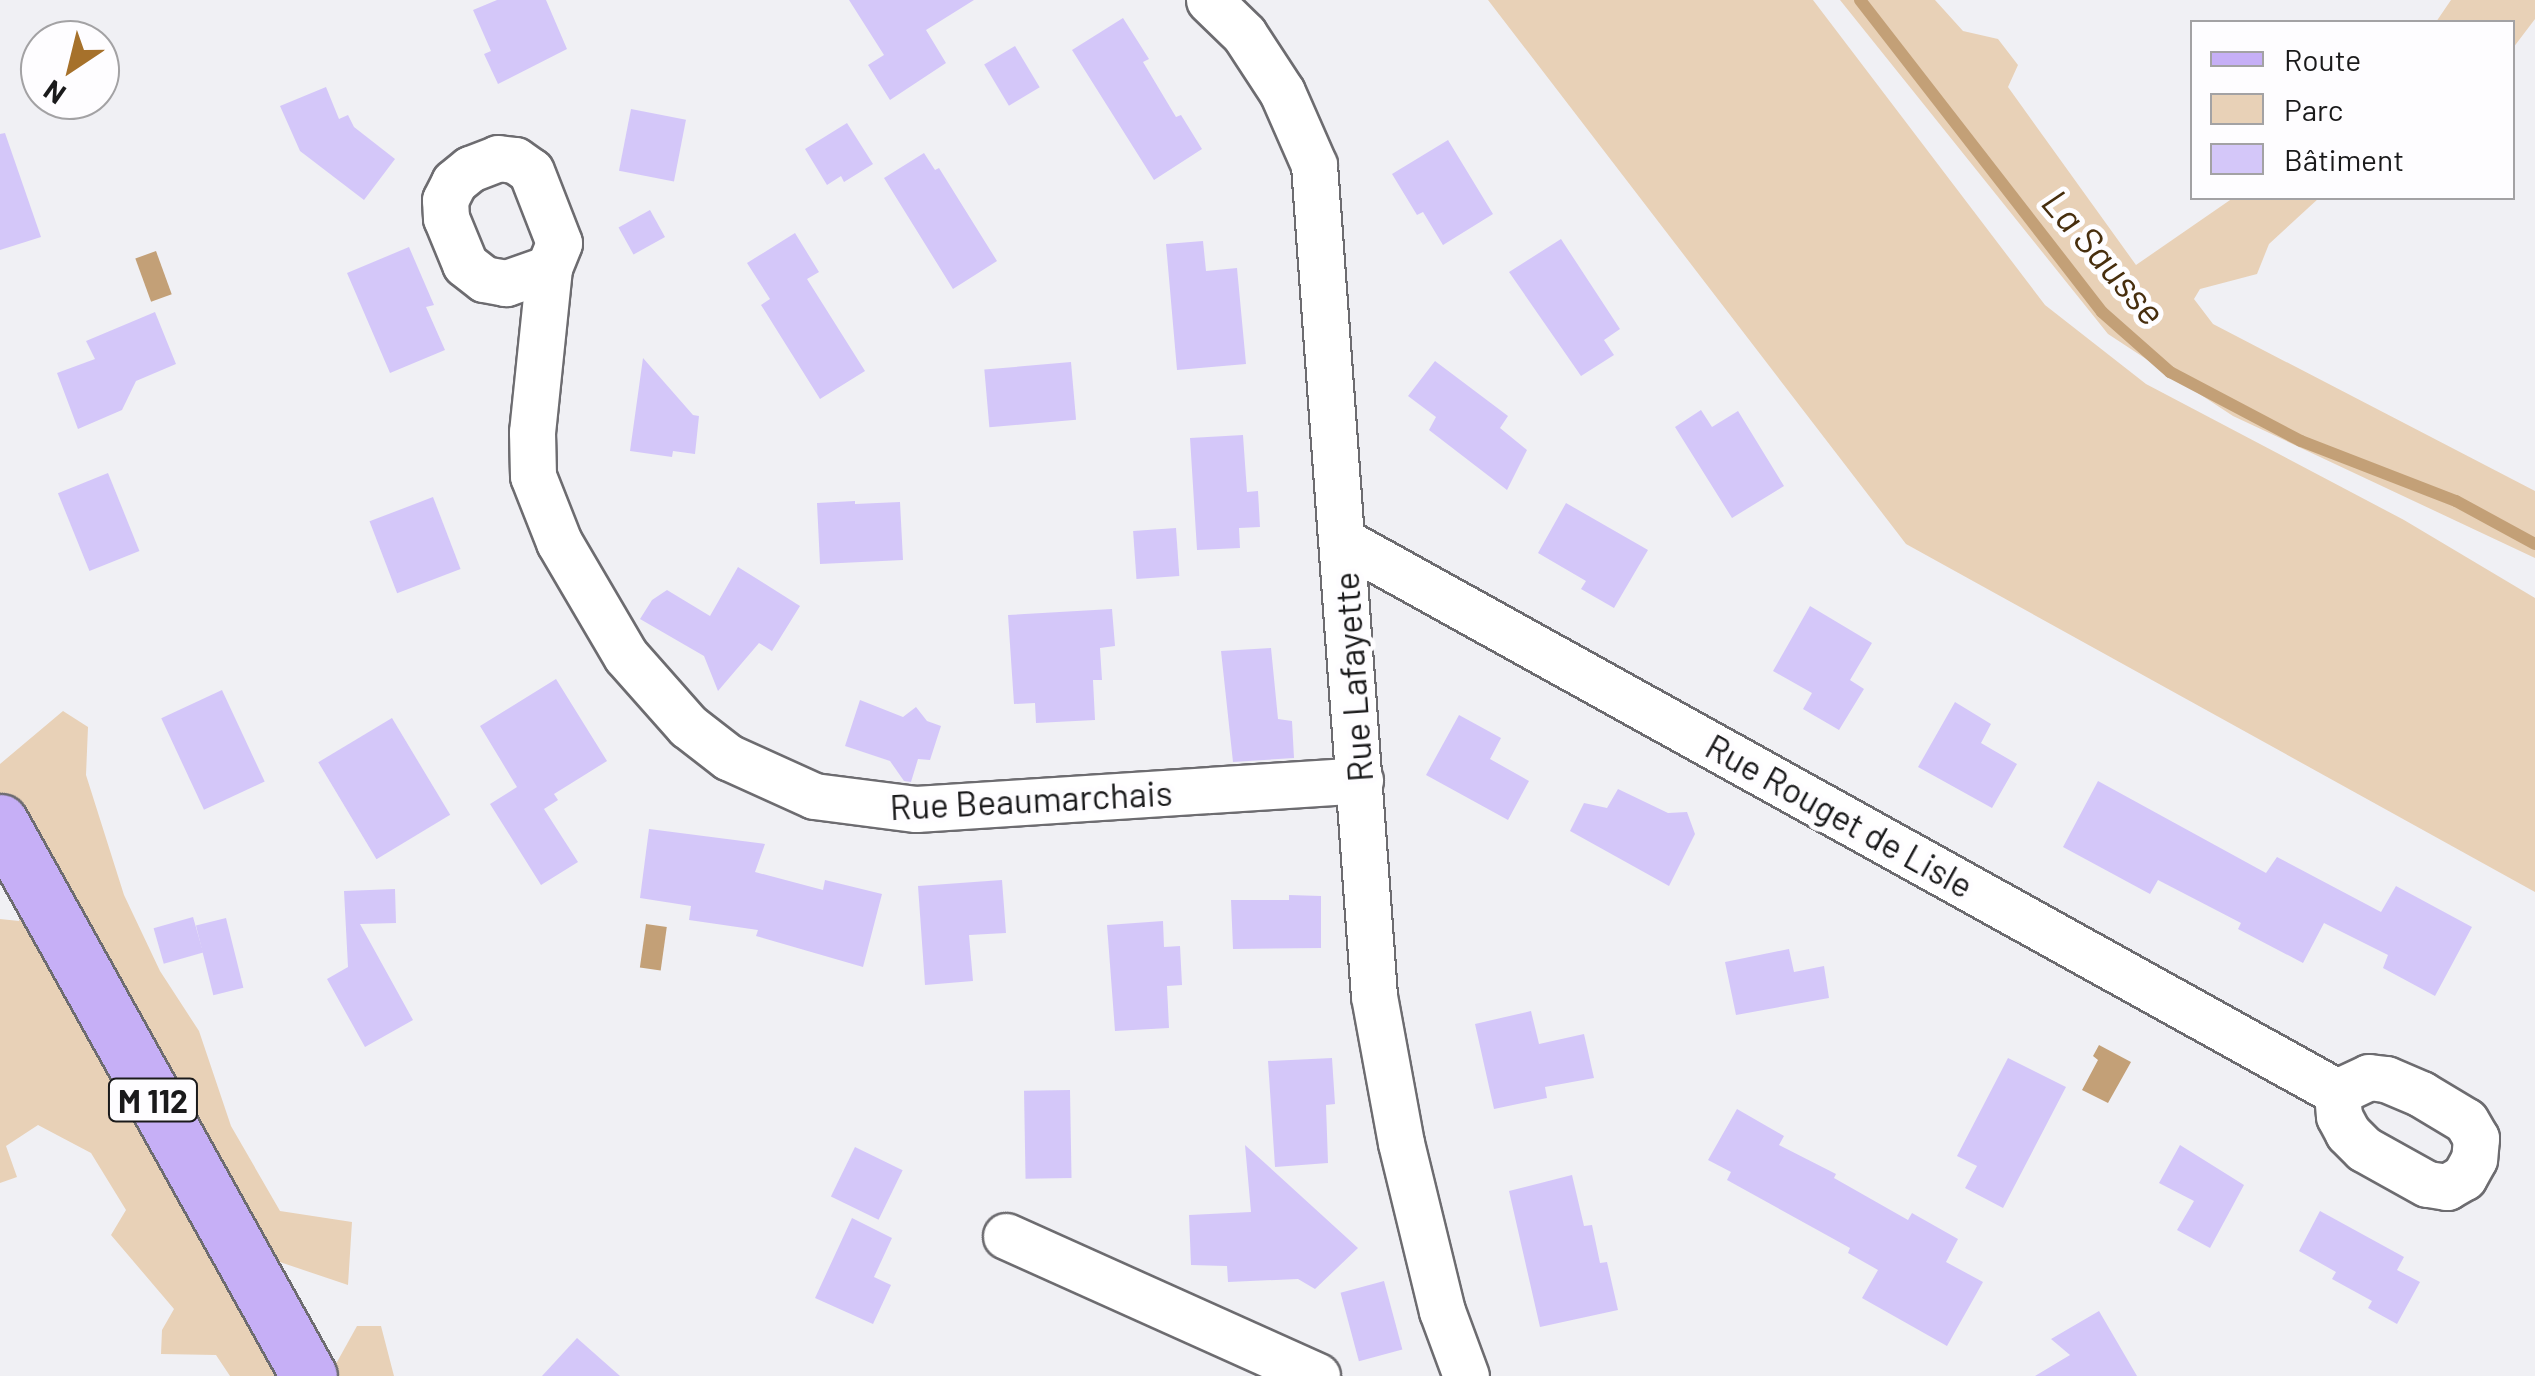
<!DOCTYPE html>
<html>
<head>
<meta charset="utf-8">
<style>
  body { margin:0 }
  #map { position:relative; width:2535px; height:1376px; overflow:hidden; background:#f0f0f4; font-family:Barlow,sans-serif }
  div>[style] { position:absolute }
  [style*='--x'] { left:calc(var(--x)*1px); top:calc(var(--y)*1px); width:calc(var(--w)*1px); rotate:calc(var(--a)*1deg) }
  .green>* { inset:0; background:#e8d1b7 }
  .water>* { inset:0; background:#c3a077; transform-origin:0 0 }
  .stream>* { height:12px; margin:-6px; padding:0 6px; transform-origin:6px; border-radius:6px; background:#c3a077 }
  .building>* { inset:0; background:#d4c7f9; transform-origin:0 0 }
  .roads { filter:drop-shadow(2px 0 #6d6c70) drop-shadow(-2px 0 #6d6c70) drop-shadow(0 2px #6d6c70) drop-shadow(0 -2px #6d6c70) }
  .minor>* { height:45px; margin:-22.5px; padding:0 22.5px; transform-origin:22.5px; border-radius:22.5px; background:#fff }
  .primary>* { height:55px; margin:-27.5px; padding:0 27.5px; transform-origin:27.5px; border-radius:27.5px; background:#c6aff6 }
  span { translate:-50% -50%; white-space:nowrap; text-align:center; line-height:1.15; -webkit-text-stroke:10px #fefdff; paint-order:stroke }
  .shield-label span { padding:2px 8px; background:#fefdff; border:2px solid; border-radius:8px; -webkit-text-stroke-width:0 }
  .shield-label { font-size:32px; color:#1a1a1b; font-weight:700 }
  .street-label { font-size:35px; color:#1a1a1b }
  .water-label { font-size:38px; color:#472e0d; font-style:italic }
  .legend { position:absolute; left:2190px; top:20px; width:325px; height:180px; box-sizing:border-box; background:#fefdff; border:2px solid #a3a2a4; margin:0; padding:12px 18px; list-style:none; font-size:30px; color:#1a1a1b }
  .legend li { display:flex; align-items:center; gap:20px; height:50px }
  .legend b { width:50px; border:2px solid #a3a2a4 }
  .north { position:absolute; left:20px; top:20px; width:100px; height:100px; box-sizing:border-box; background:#fefdff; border:2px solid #a3a2a4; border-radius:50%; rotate:215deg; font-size:28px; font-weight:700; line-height:40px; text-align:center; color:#1a1a1b }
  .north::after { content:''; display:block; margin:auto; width:35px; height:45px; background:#a6712b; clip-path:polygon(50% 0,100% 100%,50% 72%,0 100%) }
</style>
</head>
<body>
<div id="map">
  <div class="green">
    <div style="clip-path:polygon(1488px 0,1813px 0,2045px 305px,2146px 384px,2404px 520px,2535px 598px,2535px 892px,1906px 544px)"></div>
    <div style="clip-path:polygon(1840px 0,1935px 0,1963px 31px,1998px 39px,2018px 65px,2008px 87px,2136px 265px,2233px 198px,2319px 198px,2269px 244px,2257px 274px,2200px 289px,2194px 299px,2213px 324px,2535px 491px,2535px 558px,2233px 416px,2108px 334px)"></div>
    <div style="clip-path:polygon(2451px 0,2535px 0,2535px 19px,2513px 48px,2512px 22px,2436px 22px)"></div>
    <div style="clip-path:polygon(63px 711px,88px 727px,86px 775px,124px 895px,160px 971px,199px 1031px,231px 1126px,280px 1211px,352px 1222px,348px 1285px,250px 1252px,231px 1294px,295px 1370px,337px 1362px,357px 1326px,381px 1326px,394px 1376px,230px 1376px,216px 1355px,161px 1354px,162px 1330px,174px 1309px,111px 1235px,126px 1210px,91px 1153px,38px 1125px,6px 1146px,17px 1177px,0 1183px,0 919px,19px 921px,26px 882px,46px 862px,0 794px,0 764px)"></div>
  </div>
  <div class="water">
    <div style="left:156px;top:251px;width:46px;height:22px;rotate:70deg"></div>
    <div style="left:646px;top:924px;width:21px;height:44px;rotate:8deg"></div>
    <div style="clip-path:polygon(2099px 1045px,2131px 1062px,2108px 1103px,2082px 1090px,2098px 1060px,2093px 1056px)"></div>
  </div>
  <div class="stream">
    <div style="--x:1860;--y:0;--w:395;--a:52.2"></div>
    <div style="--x:2102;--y:312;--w:91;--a:41.4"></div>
    <div style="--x:2170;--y:372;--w:148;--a:27.8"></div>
    <div style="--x:2301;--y:441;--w:166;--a:21.2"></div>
    <div style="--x:2456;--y:501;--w:90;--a:28.6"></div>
  </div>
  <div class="building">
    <div style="clip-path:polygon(497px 0,546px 0,567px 49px,498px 84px,484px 54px,491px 51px,473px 10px)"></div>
    <div style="clip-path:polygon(849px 0,974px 0,926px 30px,946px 63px,890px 100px,868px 65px,884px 55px)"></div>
    <div style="clip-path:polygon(1123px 18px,1149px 59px,1143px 62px,1176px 117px,1181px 115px,1202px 149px,1154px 180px,1072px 50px)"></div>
    <div style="left:1015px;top:46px;width:48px;height:36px;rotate:59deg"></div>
    <div style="clip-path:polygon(326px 87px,339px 119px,348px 115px,354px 127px,395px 159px,364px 200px,300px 151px,280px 106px)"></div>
    <div style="left:631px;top:109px;width:56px;height:63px;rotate:11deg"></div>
    <div style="clip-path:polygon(847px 123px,873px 164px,844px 182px,841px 176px,827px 185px,805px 149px)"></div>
    <div style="clip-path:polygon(5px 133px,41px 237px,0 250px,0 134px)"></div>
    <div style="clip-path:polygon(1448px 140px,1493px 214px,1443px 245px,1423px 212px,1417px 215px,1392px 174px)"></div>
    <div style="clip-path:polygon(924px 153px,935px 170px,939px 168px,997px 261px,953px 289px,884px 178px)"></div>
    <div style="left:650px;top:210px;width:31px;height:36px;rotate:61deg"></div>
    <div style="clip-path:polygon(795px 233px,819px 272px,807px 279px,865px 371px,820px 399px,761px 305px,770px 299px,747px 263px)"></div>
    <div style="clip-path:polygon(1561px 239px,1620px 329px,1604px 340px,1614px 355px,1581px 376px,1509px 272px)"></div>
    <div style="clip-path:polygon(1203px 241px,1206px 271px,1237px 268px,1246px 364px,1177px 370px,1166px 244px)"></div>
    <div style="clip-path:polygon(409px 247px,434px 305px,426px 307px,445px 350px,390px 373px,347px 273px)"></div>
    <div style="clip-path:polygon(155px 312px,176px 364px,136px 381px,122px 410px,78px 429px,57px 373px,95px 359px,86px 341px)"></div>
    <div style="clip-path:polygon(643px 358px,693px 415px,699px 416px,695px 454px,673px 451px,672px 457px,630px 451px)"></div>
    <div style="clip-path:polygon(1435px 361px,1508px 416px,1500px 428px,1527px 450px,1507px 490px,1429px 430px,1436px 417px,1408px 396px)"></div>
    <div style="left:1071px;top:362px;width:58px;height:87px;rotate:85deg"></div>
    <div style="clip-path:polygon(1701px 410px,1712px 427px,1738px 411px,1784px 486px,1732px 518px,1675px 427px)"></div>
    <div style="clip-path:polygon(1243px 435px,1247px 492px,1258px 491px,1260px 527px,1239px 528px,1240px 548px,1197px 550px,1190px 438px)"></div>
    <div style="left:108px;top:473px;width:84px;height:54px;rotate:68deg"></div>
    <div style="left:433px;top:497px;width:77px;height:68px;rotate:69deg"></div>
    <div style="clip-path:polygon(855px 501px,855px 504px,900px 502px,903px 560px,820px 564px,817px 503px)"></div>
    <div style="clip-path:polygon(1566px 503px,1648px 550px,1614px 608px,1581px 589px,1586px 581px,1538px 553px)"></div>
    <div style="left:1176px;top:528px;width:48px;height:43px;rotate:86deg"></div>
    <div style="clip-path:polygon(738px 567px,800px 606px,772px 651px,759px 643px,718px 691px,704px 656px,640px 619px,652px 600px,667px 590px,710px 616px)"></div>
    <div style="clip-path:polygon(1810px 606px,1872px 643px,1850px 680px,1864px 689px,1839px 730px,1803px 709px,1812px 693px,1773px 671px)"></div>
    <div style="clip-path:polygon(1112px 609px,1115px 646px,1100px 648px,1102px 680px,1093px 680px,1095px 720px,1036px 723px,1035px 703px,1014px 704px,1008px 615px)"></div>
    <div style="clip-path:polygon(1271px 648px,1278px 719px,1292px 721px,1294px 758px,1233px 762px,1221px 651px)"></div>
    <div style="clip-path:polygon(556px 679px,607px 761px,554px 794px,558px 800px,544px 809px,578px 862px,541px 885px,490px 804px,517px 787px,480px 726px)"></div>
    <div style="left:222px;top:690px;width:101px;height:67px;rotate:65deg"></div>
    <div style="clip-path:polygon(860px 700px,903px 717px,916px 707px,927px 721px,941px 726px,930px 760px,918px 759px,911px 782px,904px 781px,890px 761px,845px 746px)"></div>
    <div style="clip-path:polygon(1955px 702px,1991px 724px,1981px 743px,2017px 764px,1992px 808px,1918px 767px)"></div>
    <div style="clip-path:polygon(1459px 715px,1501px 738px,1490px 759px,1529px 781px,1508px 820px,1426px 775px)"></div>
    <div style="left:392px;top:718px;width:113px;height:86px;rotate:59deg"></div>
    <div style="clip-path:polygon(2098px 781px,2266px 873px,2277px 857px,2381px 912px,2396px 886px,2472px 927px,2435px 996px,2383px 968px,2388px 955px,2324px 923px,2303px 963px,2238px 929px,2241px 923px,2158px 880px,2150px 894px,2063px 847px)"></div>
    <div style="clip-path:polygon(1618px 789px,1668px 813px,1687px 812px,1695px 834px,1669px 886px,1570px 831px,1584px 803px,1607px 808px)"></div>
    <div style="clip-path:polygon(649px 829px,765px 844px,755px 872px,823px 890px,825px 880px,882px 894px,863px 967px,756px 936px,758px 930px,689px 920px,691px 906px,640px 898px)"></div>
    <div style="clip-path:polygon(1002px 880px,1006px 933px,969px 935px,973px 981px,925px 985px,918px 886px)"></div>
    <div style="clip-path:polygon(395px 889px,396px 923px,360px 924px,413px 1020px,365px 1047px,327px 979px,348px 967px,344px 891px)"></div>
    <div style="clip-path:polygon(1289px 895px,1321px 896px,1321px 948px,1233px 949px,1231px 900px,1289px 900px)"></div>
    <div style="left:193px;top:917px;width:37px;height:41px;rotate:74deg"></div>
    <div style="left:226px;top:918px;width:72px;height:31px;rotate:76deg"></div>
    <div style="clip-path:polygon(1163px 921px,1164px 947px,1180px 946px,1182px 985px,1167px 986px,1169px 1028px,1115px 1031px,1107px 925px)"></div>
    <div style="clip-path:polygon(1789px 949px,1794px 972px,1824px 966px,1829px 998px,1736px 1015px,1725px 962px)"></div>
    <div style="clip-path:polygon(1531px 1011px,1539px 1044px,1584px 1034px,1594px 1078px,1545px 1087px,1547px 1098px,1494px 1109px,1475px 1024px)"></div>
    <div style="clip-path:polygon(1332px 1058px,1335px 1104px,1326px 1105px,1328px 1163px,1275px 1167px,1268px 1061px)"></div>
    <div style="clip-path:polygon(2008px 1058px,2066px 1087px,2003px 1208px,1965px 1188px,1977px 1166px,1957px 1156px)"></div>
    <div style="left:1070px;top:1090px;width:88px;height:46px;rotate:89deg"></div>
    <div style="clip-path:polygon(1737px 1109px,1784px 1136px,1779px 1145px,1836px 1174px,1834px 1178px,1908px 1220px,1912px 1213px,1958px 1239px,1946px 1262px,1983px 1282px,1947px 1346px,1862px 1298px,1878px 1270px,1848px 1253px,1850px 1248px,1727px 1180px,1731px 1172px,1708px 1160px)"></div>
    <div style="clip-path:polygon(1245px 1145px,1358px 1248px,1315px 1289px,1298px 1279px,1228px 1282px,1227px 1266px,1191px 1265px,1189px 1215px,1251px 1212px)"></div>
    <div style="clip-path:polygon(2180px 1145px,2244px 1185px,2210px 1248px,2177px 1230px,2194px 1201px,2159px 1183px)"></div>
    <div style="left:855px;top:1147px;width:53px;height:55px;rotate:26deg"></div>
    <div style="clip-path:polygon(1572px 1175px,1584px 1226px,1592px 1225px,1600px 1263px,1607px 1262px,1618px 1310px,1540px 1327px,1509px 1191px)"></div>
    <div style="clip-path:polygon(2320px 1211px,2404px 1257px,2397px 1270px,2420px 1282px,2397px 1324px,2368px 1308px,2372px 1301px,2332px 1279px,2336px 1272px,2299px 1251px)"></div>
    <div style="clip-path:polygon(852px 1218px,892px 1238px,874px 1277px,891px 1285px,873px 1324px,815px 1298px)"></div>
    <div style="left:1384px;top:1281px;width:71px;height:45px;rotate:75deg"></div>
    <div style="clip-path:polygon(2099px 1311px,2137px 1376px,2035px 1376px,2070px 1355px,2051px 1339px)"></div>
    <div style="clip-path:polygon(577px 1338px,620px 1376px,542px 1376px)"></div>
  </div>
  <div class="roads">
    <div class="minor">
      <div style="--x:1209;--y:0;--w:49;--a:44.2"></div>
      <div style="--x:1244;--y:34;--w:69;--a:56.8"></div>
      <div style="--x:1282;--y:92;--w:80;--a:66.3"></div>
      <div style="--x:1314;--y:165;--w:833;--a:85.87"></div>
      <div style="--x:1374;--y:996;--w:149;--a:79.6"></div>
      <div style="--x:1401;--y:1143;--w:173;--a:76.3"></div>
      <div style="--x:1442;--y:1311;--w:69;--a:69.7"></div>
      <div style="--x:549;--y:268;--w:46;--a:160.8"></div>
      <div style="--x:506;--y:283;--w:22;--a:-170"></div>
      <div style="--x:484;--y:279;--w:24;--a:-142"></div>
      <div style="--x:465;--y:264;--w:50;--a:-112.4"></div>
      <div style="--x:446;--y:218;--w:18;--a:-93"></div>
      <div style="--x:445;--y:200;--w:20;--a:-63"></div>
      <div style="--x:454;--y:182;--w:21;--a:-39"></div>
      <div style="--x:470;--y:169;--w:30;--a:-21"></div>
      <div style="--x:498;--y:158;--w:17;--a:7"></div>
      <div style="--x:515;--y:160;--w:19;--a:35"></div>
      <div style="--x:531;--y:171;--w:77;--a:68.7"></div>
      <div style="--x:559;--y:243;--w:27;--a:112"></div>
      <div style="--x:549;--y:268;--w:165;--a:95.9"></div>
      <div style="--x:532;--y:432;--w:44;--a:88.7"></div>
      <div style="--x:533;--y:476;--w:71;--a:68.5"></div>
      <div style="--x:559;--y:542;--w:132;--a:59.6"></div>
      <div style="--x:626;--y:656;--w:94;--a:48.5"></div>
      <div style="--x:688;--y:726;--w:51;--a:37.8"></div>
      <div style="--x:728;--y:757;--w:94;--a:24.4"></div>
      <div style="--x:814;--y:796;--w:103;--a:7.3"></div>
      <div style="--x:916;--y:809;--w:445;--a:-3.7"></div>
      <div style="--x:1343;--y:541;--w:1137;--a:29"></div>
      <div style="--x:2369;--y:1077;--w:17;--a:7"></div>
      <div style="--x:2386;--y:1079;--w:38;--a:23"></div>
      <div style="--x:2421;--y:1094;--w:52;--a:31"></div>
      <div style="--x:2466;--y:1121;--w:20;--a:60"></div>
      <div style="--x:2476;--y:1138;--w:21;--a:95"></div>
      <div style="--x:2474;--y:1159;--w:21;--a:119"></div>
      <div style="--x:2464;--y:1177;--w:20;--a:150"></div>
      <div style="--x:2447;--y:1187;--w:20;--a:-171"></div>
      <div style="--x:2427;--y:1184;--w:72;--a:-150.9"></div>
      <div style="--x:2364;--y:1149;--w:23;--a:-135"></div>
      <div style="--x:2348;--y:1133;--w:19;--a:-118"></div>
      <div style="--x:2339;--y:1116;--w:24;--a:-95"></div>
      <div style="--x:2337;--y:1092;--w:35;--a:-25"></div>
      <div style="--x:1006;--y:1236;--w:341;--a:24.2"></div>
    </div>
    <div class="primary">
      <div style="--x:0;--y:822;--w:634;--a:60.85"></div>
    </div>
  </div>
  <div class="shield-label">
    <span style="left:153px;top:1100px">M 112</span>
  </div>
  <div class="street-label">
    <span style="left:1352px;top:677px;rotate:-94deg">Rue Lafayette</span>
    <span style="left:1031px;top:799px;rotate:-3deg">Rue Beaumarchais</span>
    <span style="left:1840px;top:815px;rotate:29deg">Rue Rouget de Lisle</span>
  </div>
  <div class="water-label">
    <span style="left:2104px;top:257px;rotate:49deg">La Sausse</span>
  </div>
  <ul class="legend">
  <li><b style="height:12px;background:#c6aff6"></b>Route</li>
  <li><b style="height:28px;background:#e8d1b7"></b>Parc</li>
  <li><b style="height:28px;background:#d4c7f9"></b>Bâtiment</li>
  </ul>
  <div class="north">N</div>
</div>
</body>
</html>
